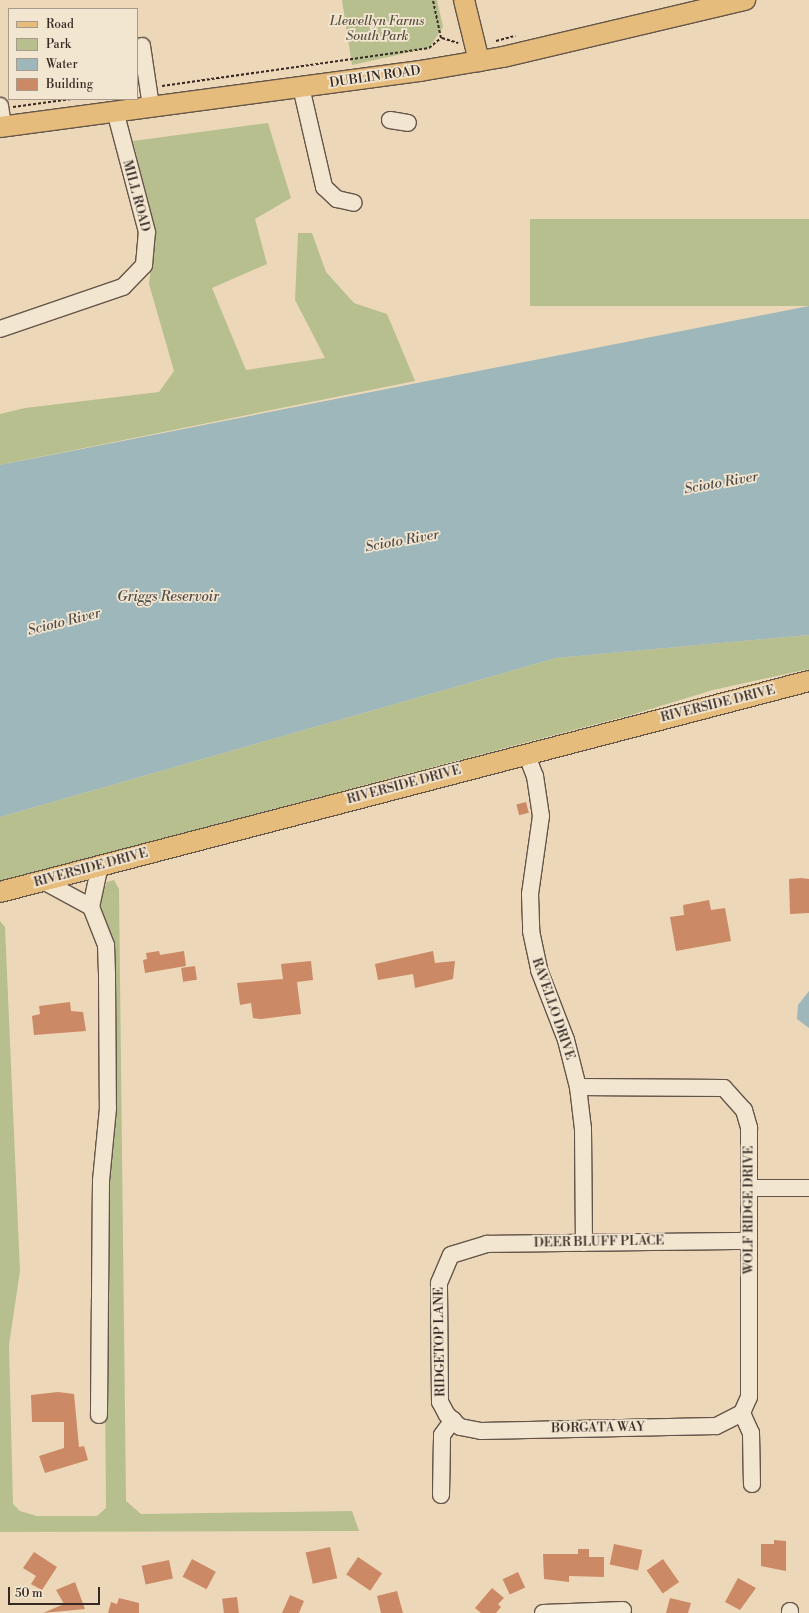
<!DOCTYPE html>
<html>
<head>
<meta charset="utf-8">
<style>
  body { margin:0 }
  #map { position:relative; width:809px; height:1613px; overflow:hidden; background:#ecd8b8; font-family:"Libre Bodoni",serif }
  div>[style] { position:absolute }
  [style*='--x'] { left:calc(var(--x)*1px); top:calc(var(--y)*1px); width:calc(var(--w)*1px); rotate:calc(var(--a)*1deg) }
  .green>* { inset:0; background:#b7bf8f; transform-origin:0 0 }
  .water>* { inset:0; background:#9eb7ba }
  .building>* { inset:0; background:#cc8965; transform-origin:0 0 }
  .path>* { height:2px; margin-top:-1px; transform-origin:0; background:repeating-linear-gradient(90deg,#362924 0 3px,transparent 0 5px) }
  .roads { filter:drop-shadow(1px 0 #645549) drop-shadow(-1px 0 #645549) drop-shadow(0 1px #645549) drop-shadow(0 -1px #645549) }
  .minor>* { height:16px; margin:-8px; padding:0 8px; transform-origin:8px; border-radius:8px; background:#f3e6d1 }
  .major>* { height:20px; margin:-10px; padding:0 10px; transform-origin:10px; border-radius:10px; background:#e6bc7c }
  span { translate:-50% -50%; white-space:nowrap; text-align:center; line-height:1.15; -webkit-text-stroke:3.5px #f3e6d1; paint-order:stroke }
  .park-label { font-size:13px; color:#564e3f; font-style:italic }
  .street-label { font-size:13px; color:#362924 }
  .water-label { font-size:14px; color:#504c4a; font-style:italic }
  .legend { position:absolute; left:8px; top:8px; width:130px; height:92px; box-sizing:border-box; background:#f3e6d1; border:1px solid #a79a8c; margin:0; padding:5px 7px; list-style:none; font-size:12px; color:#362924 }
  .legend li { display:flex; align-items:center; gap:8px; height:20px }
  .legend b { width:20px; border:1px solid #a79a8c }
  .scale { position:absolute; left:8px; top:1587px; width:92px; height:18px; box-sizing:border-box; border:2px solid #362924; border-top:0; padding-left:5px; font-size:12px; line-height:14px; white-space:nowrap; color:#362924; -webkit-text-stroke:3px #f3e6d1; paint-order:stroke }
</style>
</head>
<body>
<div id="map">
  <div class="green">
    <div style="clip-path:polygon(342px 0,437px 0,443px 27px,429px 48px,352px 65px)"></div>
    <div style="clip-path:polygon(268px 123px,291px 198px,255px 219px,267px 264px,212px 288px,246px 370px,325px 358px,295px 300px,298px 233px,312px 233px,326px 272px,354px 303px,387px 314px,415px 381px,0 465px,0 414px,25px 408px,159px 392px,174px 371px,149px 284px,155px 232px,133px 141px)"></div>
    <div style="left:809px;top:219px;width:87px;height:279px;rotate:90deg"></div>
    <div style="clip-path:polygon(809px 635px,809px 669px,713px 690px,631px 715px,0 881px,0 817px,556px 658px)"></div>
    <div style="clip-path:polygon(114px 880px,119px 889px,126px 1501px,141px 1514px,352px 1511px,359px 1531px,0 1532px,0 921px,5px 927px,20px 1271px,9px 1345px,13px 1504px,20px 1511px,37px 1516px,97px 1516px,106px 1508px,101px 898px,107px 882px)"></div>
  </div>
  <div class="water">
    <div style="clip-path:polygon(809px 306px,809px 635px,556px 658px,0 817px,0 465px)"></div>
    <div style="clip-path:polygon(809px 991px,809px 1028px,797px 1019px,798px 1005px)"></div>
  </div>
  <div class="building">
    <div style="left:526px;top:802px;width:11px;height:10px;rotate:75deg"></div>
    <div style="clip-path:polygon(801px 878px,809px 879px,809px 913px,790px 914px,789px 879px)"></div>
    <div style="clip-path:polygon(709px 900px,711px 910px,725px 908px,731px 941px,676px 951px,670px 917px,684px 915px,683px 905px)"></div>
    <div style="clip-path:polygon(159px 951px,160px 955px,184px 951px,186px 966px,145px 973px,143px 960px,147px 959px,146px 953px)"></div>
    <div style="clip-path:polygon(433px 951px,435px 963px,455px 961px,453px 979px,415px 988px,413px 974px,378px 980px,375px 964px)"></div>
    <div style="clip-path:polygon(311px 961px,313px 980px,297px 982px,301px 1014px,261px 1019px,253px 1018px,251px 1003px,240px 1005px,237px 983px,283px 979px,281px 964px)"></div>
    <div style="left:195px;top:966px;width:14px;height:14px;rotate:82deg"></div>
    <div style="clip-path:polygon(70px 1002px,71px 1011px,83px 1012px,86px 1031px,34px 1035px,32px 1016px,40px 1014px,39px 1006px)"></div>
    <div style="clip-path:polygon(58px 1392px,74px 1394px,79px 1447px,84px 1446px,88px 1460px,45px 1473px,39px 1456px,64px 1448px,64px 1422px,32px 1422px,31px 1395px)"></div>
    <div style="clip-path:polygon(774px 1540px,786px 1541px,786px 1571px,761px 1566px,761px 1544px,774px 1544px)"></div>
    <div style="left:614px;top:1544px;width:29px;height:21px;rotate:12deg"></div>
    <div style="left:330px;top:1547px;width:32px;height:25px;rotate:77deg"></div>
    <div style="clip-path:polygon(578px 1549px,589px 1549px,589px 1557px,604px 1557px,604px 1577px,569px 1576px,569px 1582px,544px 1579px,543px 1554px,578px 1554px)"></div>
    <div style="clip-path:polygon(34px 1552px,57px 1567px,42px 1590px,31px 1584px,36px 1576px,23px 1568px)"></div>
    <div style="left:358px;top:1557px;width:29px;height:21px;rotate:34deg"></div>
    <div style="left:192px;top:1559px;width:27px;height:20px;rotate:28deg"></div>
    <div style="left:663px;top:1559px;width:28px;height:20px;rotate:55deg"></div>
    <div style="left:169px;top:1560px;width:19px;height:28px;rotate:78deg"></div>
    <div style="left:518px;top:1572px;width:17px;height:17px;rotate:65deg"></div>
    <div style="clip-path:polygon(738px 1578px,756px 1588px,740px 1610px,725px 1602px)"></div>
    <div style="clip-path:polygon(75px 1582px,85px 1609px,43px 1613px,64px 1604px,56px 1590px)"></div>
    <div style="clip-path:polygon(492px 1588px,504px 1598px,498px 1604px,501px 1607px,496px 1613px,481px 1613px,475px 1608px)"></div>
    <div style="clip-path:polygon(397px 1591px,403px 1613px,381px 1613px,377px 1596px)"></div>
    <div style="clip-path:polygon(290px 1595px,304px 1601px,299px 1613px,282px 1613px)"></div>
    <div style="left:237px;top:1597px;width:16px;height:15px;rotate:83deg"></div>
    <div style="clip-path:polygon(119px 1598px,139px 1603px,139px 1613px,108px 1613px,111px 1602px,117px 1604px)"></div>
    <div style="clip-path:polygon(670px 1598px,691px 1603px,688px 1613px,666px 1613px)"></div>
  </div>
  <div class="path">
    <div style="--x:442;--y:38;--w:17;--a:17"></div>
    <div style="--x:496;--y:41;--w:20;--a:-15"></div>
    <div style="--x:162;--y:86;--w:270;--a:-8.1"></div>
    <div style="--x:429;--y:48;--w:16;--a:-40"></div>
    <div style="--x:441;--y:38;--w:39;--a:-102"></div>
    <div style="--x:13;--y:107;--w:59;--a:-7.9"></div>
  </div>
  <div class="roads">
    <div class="minor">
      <div style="--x:142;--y:46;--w:61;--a:81.5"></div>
      <div style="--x:301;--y:87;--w:103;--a:77"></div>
      <div style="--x:324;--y:187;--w:18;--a:43"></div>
      <div style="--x:337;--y:199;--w:17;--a:13"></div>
      <div style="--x:0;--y:106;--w:20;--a:81"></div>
      <div style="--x:390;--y:120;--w:18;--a:9"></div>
      <div style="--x:0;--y:329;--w:130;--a:-18.9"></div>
      <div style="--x:123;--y:287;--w:30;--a:-46"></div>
      <div style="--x:144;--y:265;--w:33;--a:-85"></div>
      <div style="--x:147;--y:232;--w:125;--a:-104.8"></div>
      <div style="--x:526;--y:753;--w:25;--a:69"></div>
      <div style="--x:535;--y:776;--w:40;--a:81.5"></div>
      <div style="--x:541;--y:816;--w:79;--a:98"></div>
      <div style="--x:530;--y:894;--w:37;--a:88"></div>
      <div style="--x:531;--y:931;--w:40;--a:78"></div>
      <div style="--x:539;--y:970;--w:75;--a:68.9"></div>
      <div style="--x:566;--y:1040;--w:49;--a:75.7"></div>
      <div style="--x:578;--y:1087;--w:42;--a:83.2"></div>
      <div style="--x:583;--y:1129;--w:114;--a:89.5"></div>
      <div style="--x:43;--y:881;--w:55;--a:28.4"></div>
      <div style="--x:91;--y:907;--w:43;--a:-77.9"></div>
      <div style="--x:91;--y:907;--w:41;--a:68.5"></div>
      <div style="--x:106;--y:945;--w:32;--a:88"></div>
      <div style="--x:107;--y:977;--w:131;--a:89.6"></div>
      <div style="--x:108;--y:1108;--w:73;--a:95.5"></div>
      <div style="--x:101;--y:1181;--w:234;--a:90.5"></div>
      <div style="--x:578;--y:1087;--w:146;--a:0.4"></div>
      <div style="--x:724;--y:1088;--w:30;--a:48"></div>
      <div style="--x:744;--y:1110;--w:19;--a:74"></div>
      <div style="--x:749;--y:1128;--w:269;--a:90"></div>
      <div style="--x:749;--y:1397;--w:17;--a:114"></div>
      <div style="--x:742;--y:1413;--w:29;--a:153"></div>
      <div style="--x:716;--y:1426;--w:235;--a:178.8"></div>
      <div style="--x:481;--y:1431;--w:21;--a:-169"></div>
      <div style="--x:460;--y:1427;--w:18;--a:-137"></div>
      <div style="--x:447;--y:1415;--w:15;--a:-118"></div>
      <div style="--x:440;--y:1402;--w:119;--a:-90.5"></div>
      <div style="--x:439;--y:1283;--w:30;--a:-67"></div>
      <div style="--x:451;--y:1255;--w:38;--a:-17"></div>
      <div style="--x:487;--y:1244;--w:262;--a:-0.7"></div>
      <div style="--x:749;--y:1188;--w:60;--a:0"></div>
      <div style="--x:742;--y:1413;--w:22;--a:66"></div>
      <div style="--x:751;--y:1433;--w:51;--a:88.9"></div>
      <div style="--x:441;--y:1495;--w:60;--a:-89"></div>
      <div style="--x:442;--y:1435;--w:19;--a:-54"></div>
      <div style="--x:543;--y:1613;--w:80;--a:-2.1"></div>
      <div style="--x:790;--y:1613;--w:2;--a:-90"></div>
    </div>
    <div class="major">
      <div style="--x:464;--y:0;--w:63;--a:76.2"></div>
      <div style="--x:0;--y:127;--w:424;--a:-7.6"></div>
      <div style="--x:420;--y:71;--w:84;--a:-9.6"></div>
      <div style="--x:503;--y:57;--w:249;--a:-13.3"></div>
      <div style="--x:0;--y:892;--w:836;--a:-14.62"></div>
    </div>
  </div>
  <div class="park-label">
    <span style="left:377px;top:29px">Llewellyn Farms<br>South Park</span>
  </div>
  <div class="street-label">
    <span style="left:375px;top:77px;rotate:-8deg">DUBLIN ROAD</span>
    <span style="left:136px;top:196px;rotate:75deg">MILL ROAD</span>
    <span style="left:718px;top:704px;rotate:-14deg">RIVERSIDE DRIVE</span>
    <span style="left:404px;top:785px;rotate:-15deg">RIVERSIDE DRIVE</span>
    <span style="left:91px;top:868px;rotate:-15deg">RIVERSIDE DRIVE</span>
    <span style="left:553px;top:1009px;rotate:71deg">RAVELLO DRIVE</span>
    <span style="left:749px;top:1210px;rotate:-90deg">WOLF RIDGE DRIVE</span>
    <span style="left:599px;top:1242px;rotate:-1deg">DEER BLUFF PLACE</span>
    <span style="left:440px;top:1342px;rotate:-91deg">RIDGETOP LANE</span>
    <span style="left:598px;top:1428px;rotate:-1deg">BORGATA WAY</span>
  </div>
  <div class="water-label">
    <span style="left:721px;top:483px;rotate:-10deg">Scioto River</span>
    <span style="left:402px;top:541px;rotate:-10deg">Scioto River</span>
    <span style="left:168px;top:597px">Griggs Reservoir</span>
    <span style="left:64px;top:622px;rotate:-14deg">Scioto River</span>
  </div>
  <ul class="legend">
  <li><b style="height:5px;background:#e6bc7c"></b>Road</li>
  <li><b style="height:11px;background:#b7bf8f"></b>Park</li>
  <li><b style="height:11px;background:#9eb7ba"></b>Water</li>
  <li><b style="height:11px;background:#cc8965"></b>Building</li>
  </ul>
  <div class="scale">50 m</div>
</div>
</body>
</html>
